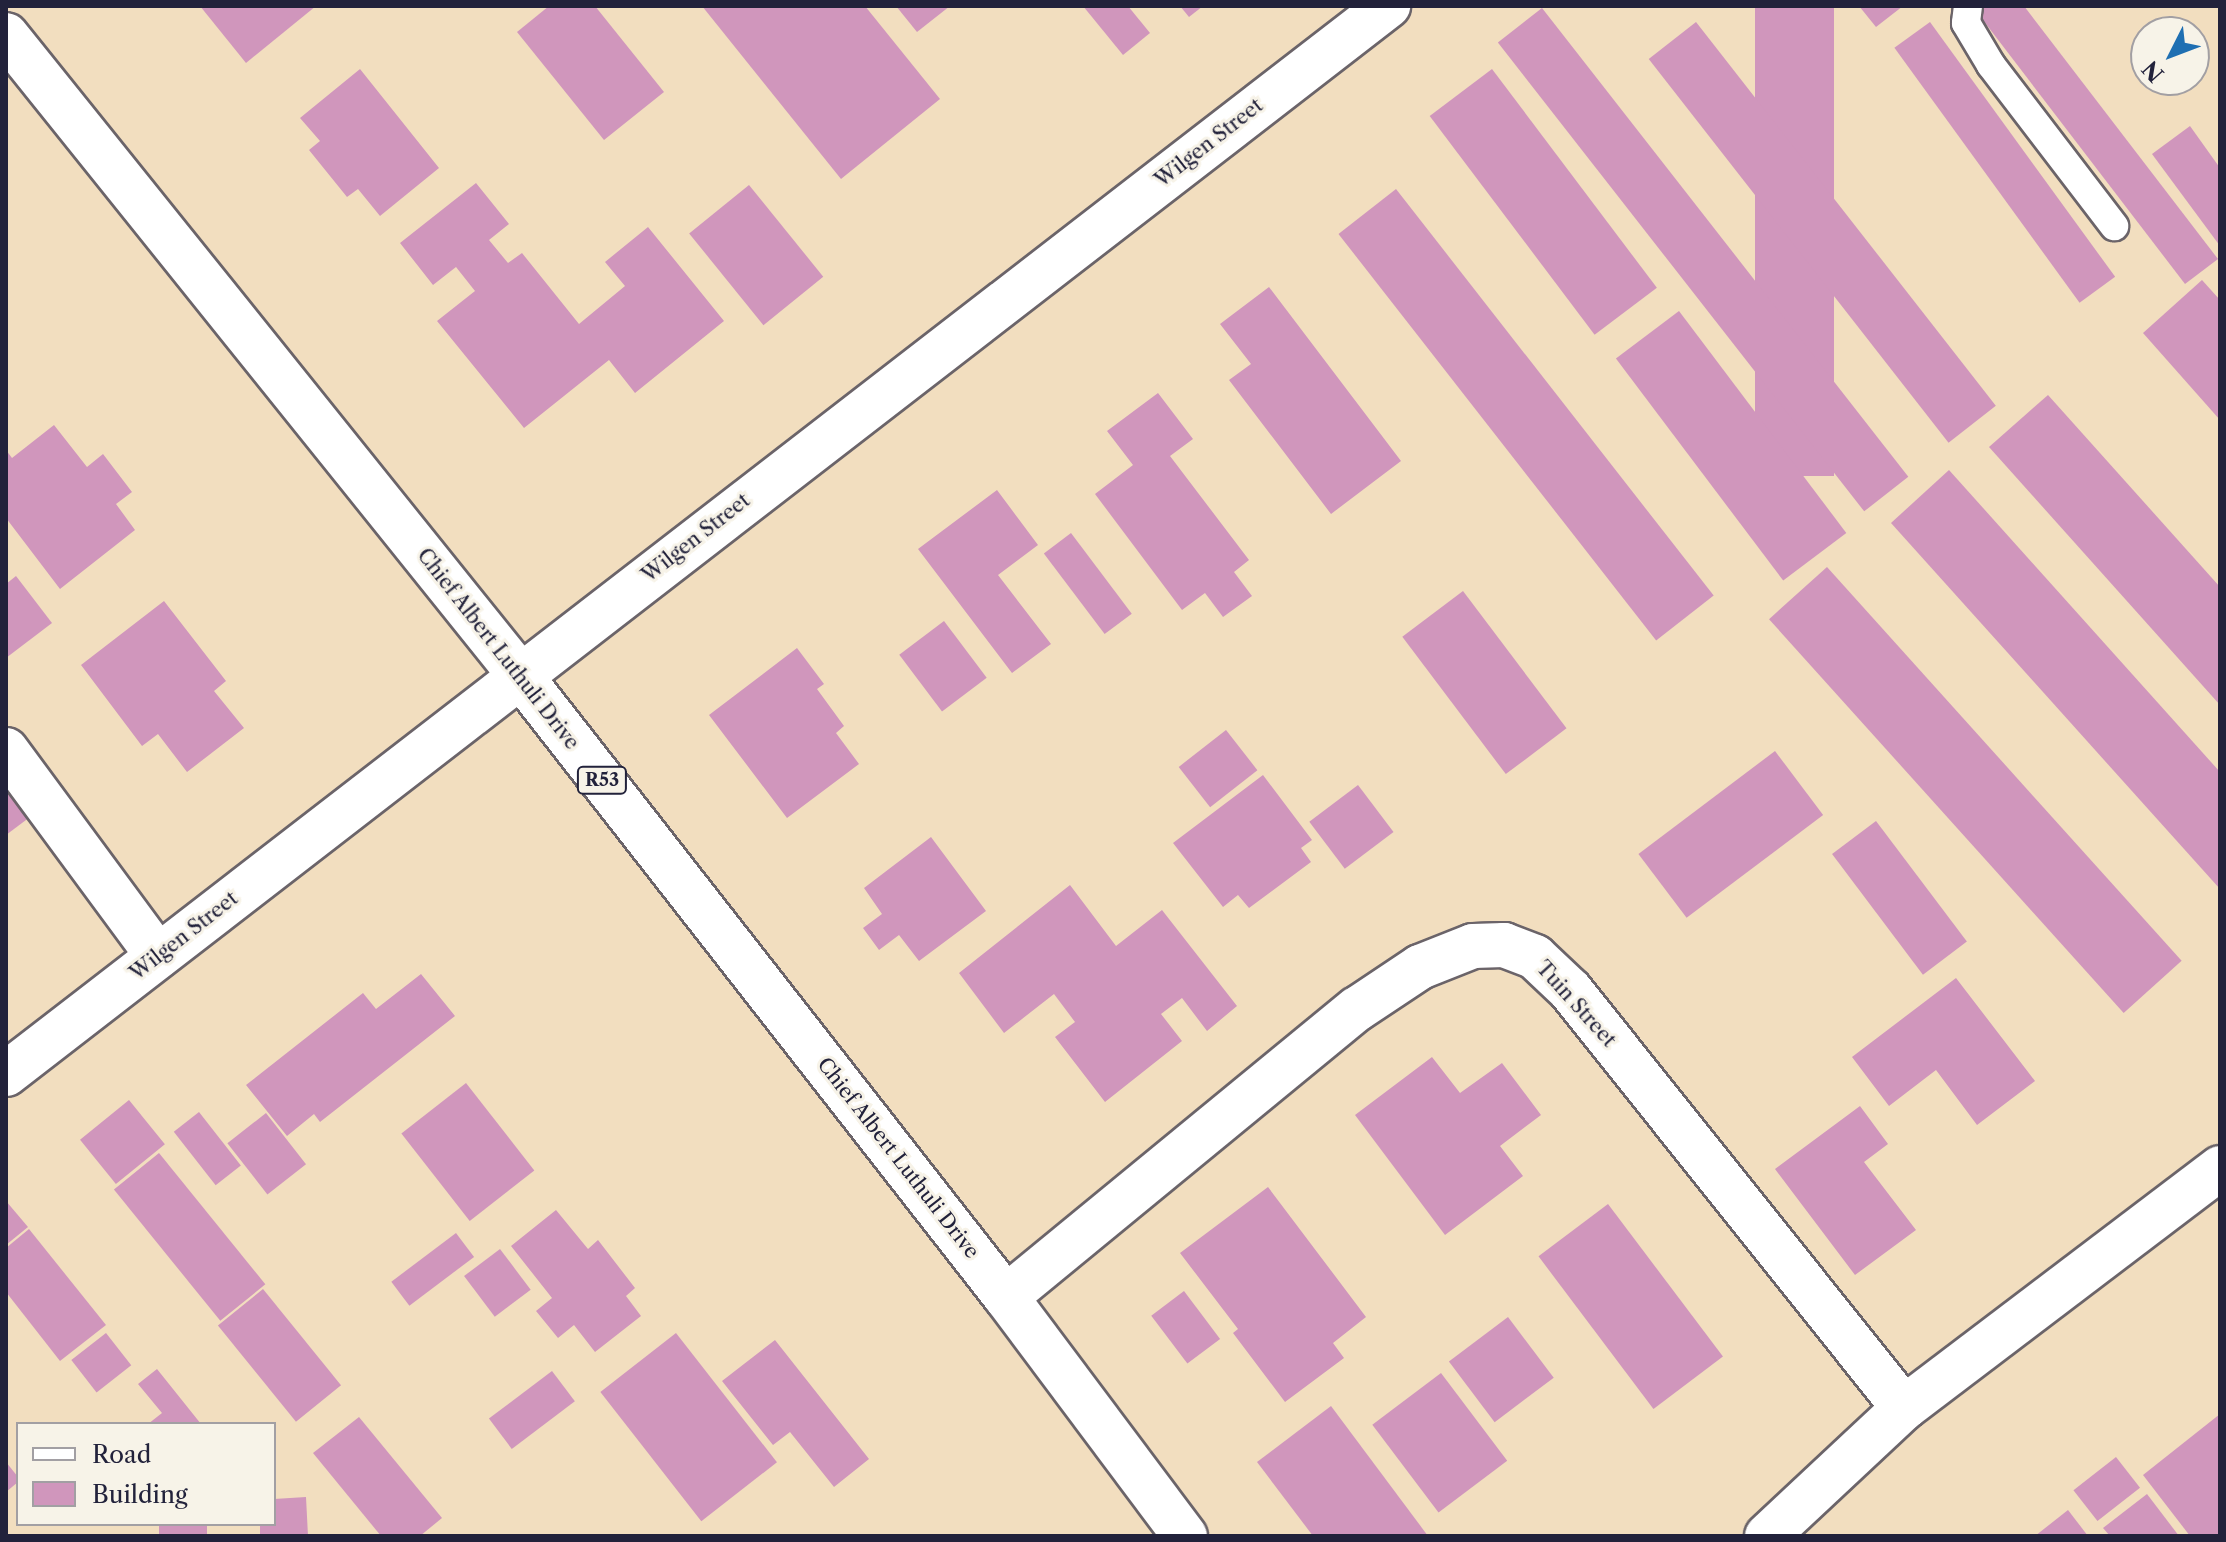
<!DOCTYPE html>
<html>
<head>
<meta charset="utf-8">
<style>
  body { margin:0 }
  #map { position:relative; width:2226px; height:1542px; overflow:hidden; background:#f2debf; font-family:"Libre Caslon Text",serif }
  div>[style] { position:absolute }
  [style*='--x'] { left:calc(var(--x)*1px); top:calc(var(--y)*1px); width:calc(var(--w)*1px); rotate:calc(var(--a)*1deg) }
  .building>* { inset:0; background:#d096bc; transform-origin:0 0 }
  .roads { filter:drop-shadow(2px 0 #6b6469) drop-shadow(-2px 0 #6b6469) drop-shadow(0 2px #6b6469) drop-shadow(0 -2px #6b6469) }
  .service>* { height:28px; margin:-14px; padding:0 14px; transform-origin:14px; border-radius:14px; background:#fff }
  .minor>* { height:44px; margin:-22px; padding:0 22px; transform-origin:22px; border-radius:22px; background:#fff }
  .primary>* { height:44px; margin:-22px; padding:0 22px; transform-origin:22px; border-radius:22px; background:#fff }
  span { translate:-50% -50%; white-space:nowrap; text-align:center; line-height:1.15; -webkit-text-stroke:6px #f7f3e8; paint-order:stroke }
  .shield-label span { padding:2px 6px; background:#f7f3e8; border:2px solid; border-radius:6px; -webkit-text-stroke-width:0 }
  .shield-label { font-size:18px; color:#22223b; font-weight:700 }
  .street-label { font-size:20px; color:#22223b }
  .frame { position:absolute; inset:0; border:8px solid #22223b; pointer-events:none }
  .legend { position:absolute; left:16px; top:1422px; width:260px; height:104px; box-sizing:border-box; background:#f7f3e8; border:2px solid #a29fa3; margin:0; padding:10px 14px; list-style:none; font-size:24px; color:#22223b }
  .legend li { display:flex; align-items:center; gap:16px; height:40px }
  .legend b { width:40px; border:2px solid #a29fa3 }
  .north { position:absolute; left:2130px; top:16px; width:80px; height:80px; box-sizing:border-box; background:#f7f3e8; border:2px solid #a29fa3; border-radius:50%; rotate:228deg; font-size:22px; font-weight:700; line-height:32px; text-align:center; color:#22223b }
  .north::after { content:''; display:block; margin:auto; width:28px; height:36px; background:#1f6fb2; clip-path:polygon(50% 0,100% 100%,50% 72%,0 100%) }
</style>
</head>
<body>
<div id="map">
  <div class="building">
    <div style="clip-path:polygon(200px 6px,316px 6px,246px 63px)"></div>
    <div style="clip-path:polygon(549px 6px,595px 6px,664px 92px,604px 140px,517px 32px)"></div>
    <div style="clip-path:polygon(702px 6px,865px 6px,940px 99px,841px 179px)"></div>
    <div style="clip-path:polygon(896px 6px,950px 6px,917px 32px)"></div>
    <div style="clip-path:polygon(1083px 6px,1128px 6px,1150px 33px,1123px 55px)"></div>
    <div style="clip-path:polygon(1180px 6px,1203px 6px,1189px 17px)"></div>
    <div style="left:1755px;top:6px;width:79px;height:470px"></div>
    <div style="clip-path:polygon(1859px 6px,1903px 6px,1876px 27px)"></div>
    <div style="clip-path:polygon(1982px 6px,2024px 6px,2218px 259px,2185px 284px,1976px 11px)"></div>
    <div style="left:1542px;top:8px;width:595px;height:56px;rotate:52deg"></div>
    <div style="left:1696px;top:22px;width:487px;height:60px;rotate:52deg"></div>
    <div style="left:1930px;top:22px;width:315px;height:44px;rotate:54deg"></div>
    <div style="clip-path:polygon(360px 69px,439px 168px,380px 216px,358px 189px,347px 197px,309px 150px,320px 141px,300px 118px)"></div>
    <div style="left:1492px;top:69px;width:274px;height:78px;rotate:53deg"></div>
    <div style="clip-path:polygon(2190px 126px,2220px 168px,2220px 246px,2152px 154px)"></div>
    <div style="clip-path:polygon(476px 183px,509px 224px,489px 240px,508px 263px,522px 253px,579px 324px,625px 286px,605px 262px,648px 227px,724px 321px,635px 393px,609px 360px,524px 428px,437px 321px,475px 291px,456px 267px,433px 285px,400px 243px)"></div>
    <div style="left:749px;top:185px;width:118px;height:77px;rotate:51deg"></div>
    <div style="left:1396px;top:189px;width:516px;height:73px;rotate:52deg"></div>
    <div style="clip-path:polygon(2202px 280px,2220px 300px,2220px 420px,2143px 333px)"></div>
    <div style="clip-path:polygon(1269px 287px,1401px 461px,1331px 514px,1229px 380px,1251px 364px,1220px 324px)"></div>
    <div style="left:1679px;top:311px;width:278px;height:79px;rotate:53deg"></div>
    <div style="clip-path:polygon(1158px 393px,1193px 439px,1170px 456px,1249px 560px,1234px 572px,1252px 596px,1223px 617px,1205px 593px,1182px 610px,1095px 494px,1133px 465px,1107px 431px)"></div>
    <div style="clip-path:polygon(2048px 395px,2220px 587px,2220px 705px,1989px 447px)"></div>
    <div style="clip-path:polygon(54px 425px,87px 467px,103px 454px,132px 492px,116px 504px,135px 530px,60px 589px,6px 518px,6px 450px,12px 458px)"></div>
    <div style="clip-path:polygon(1949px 470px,2220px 772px,2220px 889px,1891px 523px)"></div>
    <div style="clip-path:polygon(997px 490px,1038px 545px,998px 575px,1051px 644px,1012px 673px,918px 549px)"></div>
    <div style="left:1071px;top:533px;width:101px;height:34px;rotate:53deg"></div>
    <div style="left:1827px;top:567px;width:530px;height:78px;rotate:48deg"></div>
    <div style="clip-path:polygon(16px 576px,52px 623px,6px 658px,6px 584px)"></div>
    <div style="left:1463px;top:591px;width:172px;height:76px;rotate:53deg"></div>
    <div style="clip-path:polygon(164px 601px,226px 681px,214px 691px,244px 728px,187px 772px,158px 734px,142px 746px,81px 665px)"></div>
    <div style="left:944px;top:621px;width:71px;height:56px;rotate:53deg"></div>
    <div style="clip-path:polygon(797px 648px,824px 684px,817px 689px,844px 726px,836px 733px,859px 764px,787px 818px,709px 715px)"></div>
    <div style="left:1226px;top:730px;width:51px;height:60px;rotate:52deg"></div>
    <div style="left:1775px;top:751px;width:80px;height:171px;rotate:53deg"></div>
    <div style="clip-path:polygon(1263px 775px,1312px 840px,1301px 848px,1311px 862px,1249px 908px,1238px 895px,1223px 907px,1173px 843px)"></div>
    <div style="clip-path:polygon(6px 777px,34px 814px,6px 835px)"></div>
    <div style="left:1358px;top:785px;width:59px;height:61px;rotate:53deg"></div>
    <div style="left:1876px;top:821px;width:151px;height:55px;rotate:53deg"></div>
    <div style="clip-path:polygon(931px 837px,986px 911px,919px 961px,899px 935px,879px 950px,863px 928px,882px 914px,864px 888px)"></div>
    <div style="clip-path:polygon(1070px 885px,1116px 946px,1162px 910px,1237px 1006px,1207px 1031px,1182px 998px,1161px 1014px,1182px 1041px,1105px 1102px,1055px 1037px,1075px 1022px,1054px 994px,1004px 1033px,959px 973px)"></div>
    <div style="clip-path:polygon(421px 974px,455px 1016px,320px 1122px,314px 1114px,287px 1136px,246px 1085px,363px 993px,376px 1009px)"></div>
    <div style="clip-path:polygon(1956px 978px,2035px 1081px,1977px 1125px,1936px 1070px,1889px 1106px,1852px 1057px)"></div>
    <div style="clip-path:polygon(1432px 1057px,1460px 1093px,1502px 1063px,1541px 1115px,1500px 1146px,1523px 1176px,1445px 1235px,1355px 1115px)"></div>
    <div style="left:466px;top:1083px;width:111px;height:82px;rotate:52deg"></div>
    <div style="left:129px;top:1100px;width:57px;height:63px;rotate:51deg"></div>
    <div style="clip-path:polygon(1860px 1106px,1888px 1144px,1864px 1162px,1916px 1230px,1855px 1275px,1775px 1169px)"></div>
    <div style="left:199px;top:1112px;width:68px;height:32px;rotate:52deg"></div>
    <div style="left:266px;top:1113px;width:65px;height:49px;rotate:52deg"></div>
    <div style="left:159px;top:1153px;width:169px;height:58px;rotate:51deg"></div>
    <div style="clip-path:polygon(1268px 1187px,1366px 1317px,1333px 1343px,1344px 1358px,1285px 1402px,1233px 1333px,1238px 1329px,1180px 1253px)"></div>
    <div style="clip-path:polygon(6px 1201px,28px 1227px,6px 1245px)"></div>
    <div style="left:1608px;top:1204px;width:191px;height:87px;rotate:53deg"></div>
    <div style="clip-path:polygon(556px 1210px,588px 1249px,598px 1240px,635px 1288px,626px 1296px,641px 1316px,595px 1352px,574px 1325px,558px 1338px,536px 1311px,552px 1298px,511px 1246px)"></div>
    <div style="clip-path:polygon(29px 1229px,106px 1325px,60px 1361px,6px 1292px,6px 1248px)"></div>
    <div style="left:456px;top:1233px;width:30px;height:81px;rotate:53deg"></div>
    <div style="left:500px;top:1249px;width:51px;height:45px;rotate:53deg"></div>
    <div style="left:263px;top:1289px;width:124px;height:58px;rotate:51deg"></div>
    <div style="left:1184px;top:1291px;width:60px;height:41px;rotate:53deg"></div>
    <div style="left:1508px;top:1317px;width:76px;height:74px;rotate:53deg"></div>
    <div style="left:106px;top:1333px;width:41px;height:44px;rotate:52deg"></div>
    <div style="left:676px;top:1333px;width:164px;height:96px;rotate:52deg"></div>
    <div style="clip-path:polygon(775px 1340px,869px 1459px,834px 1487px,790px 1432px,773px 1445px,722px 1381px)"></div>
    <div style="clip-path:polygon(157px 1369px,201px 1424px,148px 1424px,162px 1413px,138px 1384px)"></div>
    <div style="left:552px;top:1371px;width:38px;height:79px;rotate:53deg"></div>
    <div style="left:1441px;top:1373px;width:110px;height:86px;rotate:53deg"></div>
    <div style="clip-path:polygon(1331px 1406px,1428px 1536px,1313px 1536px,1257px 1462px)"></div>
    <div style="clip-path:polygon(2220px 1414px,2220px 1536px,2190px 1536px,2143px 1475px)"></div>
    <div style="clip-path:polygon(359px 1417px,442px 1518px,420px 1536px,381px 1536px,313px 1453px)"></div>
    <div style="left:2116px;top:1457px;width:39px;height:54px;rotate:52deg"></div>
    <div style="clip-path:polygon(6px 1462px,18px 1477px,18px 1482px,6px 1492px)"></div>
    <div style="clip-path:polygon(2147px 1494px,2179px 1536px,2110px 1536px,2103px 1528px)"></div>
    <div style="clip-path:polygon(306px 1497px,308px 1536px,260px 1536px,260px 1524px,274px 1524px,274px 1499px)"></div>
    <div style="clip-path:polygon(2068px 1510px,2088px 1536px,2035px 1536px)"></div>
    <div style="left:159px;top:1524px;width:48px;height:12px"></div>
  </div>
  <div class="roads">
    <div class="service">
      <div style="--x:1968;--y:6;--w:17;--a:97"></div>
      <div style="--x:1966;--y:23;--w:49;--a:59.2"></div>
      <div style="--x:1991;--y:65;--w:203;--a:52.6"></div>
    </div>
    <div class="minor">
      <div style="--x:6;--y:750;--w:256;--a:53.6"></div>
      <div style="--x:6;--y:1074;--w:1747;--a:-37.7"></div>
      <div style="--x:1006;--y:1297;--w:454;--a:-39.4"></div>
      <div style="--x:1357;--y:1009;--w:76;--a:-33.7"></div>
      <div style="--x:1420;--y:967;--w:57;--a:-21.6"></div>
      <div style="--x:1473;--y:946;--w:31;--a:-2"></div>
      <div style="--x:1504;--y:945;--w:33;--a:21"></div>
      <div style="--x:1535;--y:957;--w:48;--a:43.3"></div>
      <div style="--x:1570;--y:990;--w:535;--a:51.37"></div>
      <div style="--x:1904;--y:1408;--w:397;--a:-37.2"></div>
      <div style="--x:1767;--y:1536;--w:187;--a:-43.1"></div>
    </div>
    <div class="primary">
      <div style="--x:6;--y:35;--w:819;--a:51.24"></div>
      <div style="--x:519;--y:674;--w:791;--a:51.99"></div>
      <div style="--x:1006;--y:1297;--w:299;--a:53.2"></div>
    </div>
  </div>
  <div class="shield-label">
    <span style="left:602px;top:780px">R53</span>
  </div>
  <div class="street-label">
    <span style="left:1209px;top:143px;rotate:-38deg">Wilgen Street</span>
    <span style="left:696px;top:538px;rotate:-38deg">Wilgen Street</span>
    <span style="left:498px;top:649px;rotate:52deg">Chief Albert Luthuli Drive</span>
    <span style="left:184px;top:936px;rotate:-38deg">Wilgen Street</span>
    <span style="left:1576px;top:1004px;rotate:48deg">Tuin Street</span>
    <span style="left:898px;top:1158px;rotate:52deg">Chief Albert Luthuli Drive</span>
  </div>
  <div class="frame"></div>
  <ul class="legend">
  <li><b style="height:10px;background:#fff"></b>Road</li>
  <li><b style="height:22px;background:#d096bc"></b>Building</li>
  </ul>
  <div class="north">N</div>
</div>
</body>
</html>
